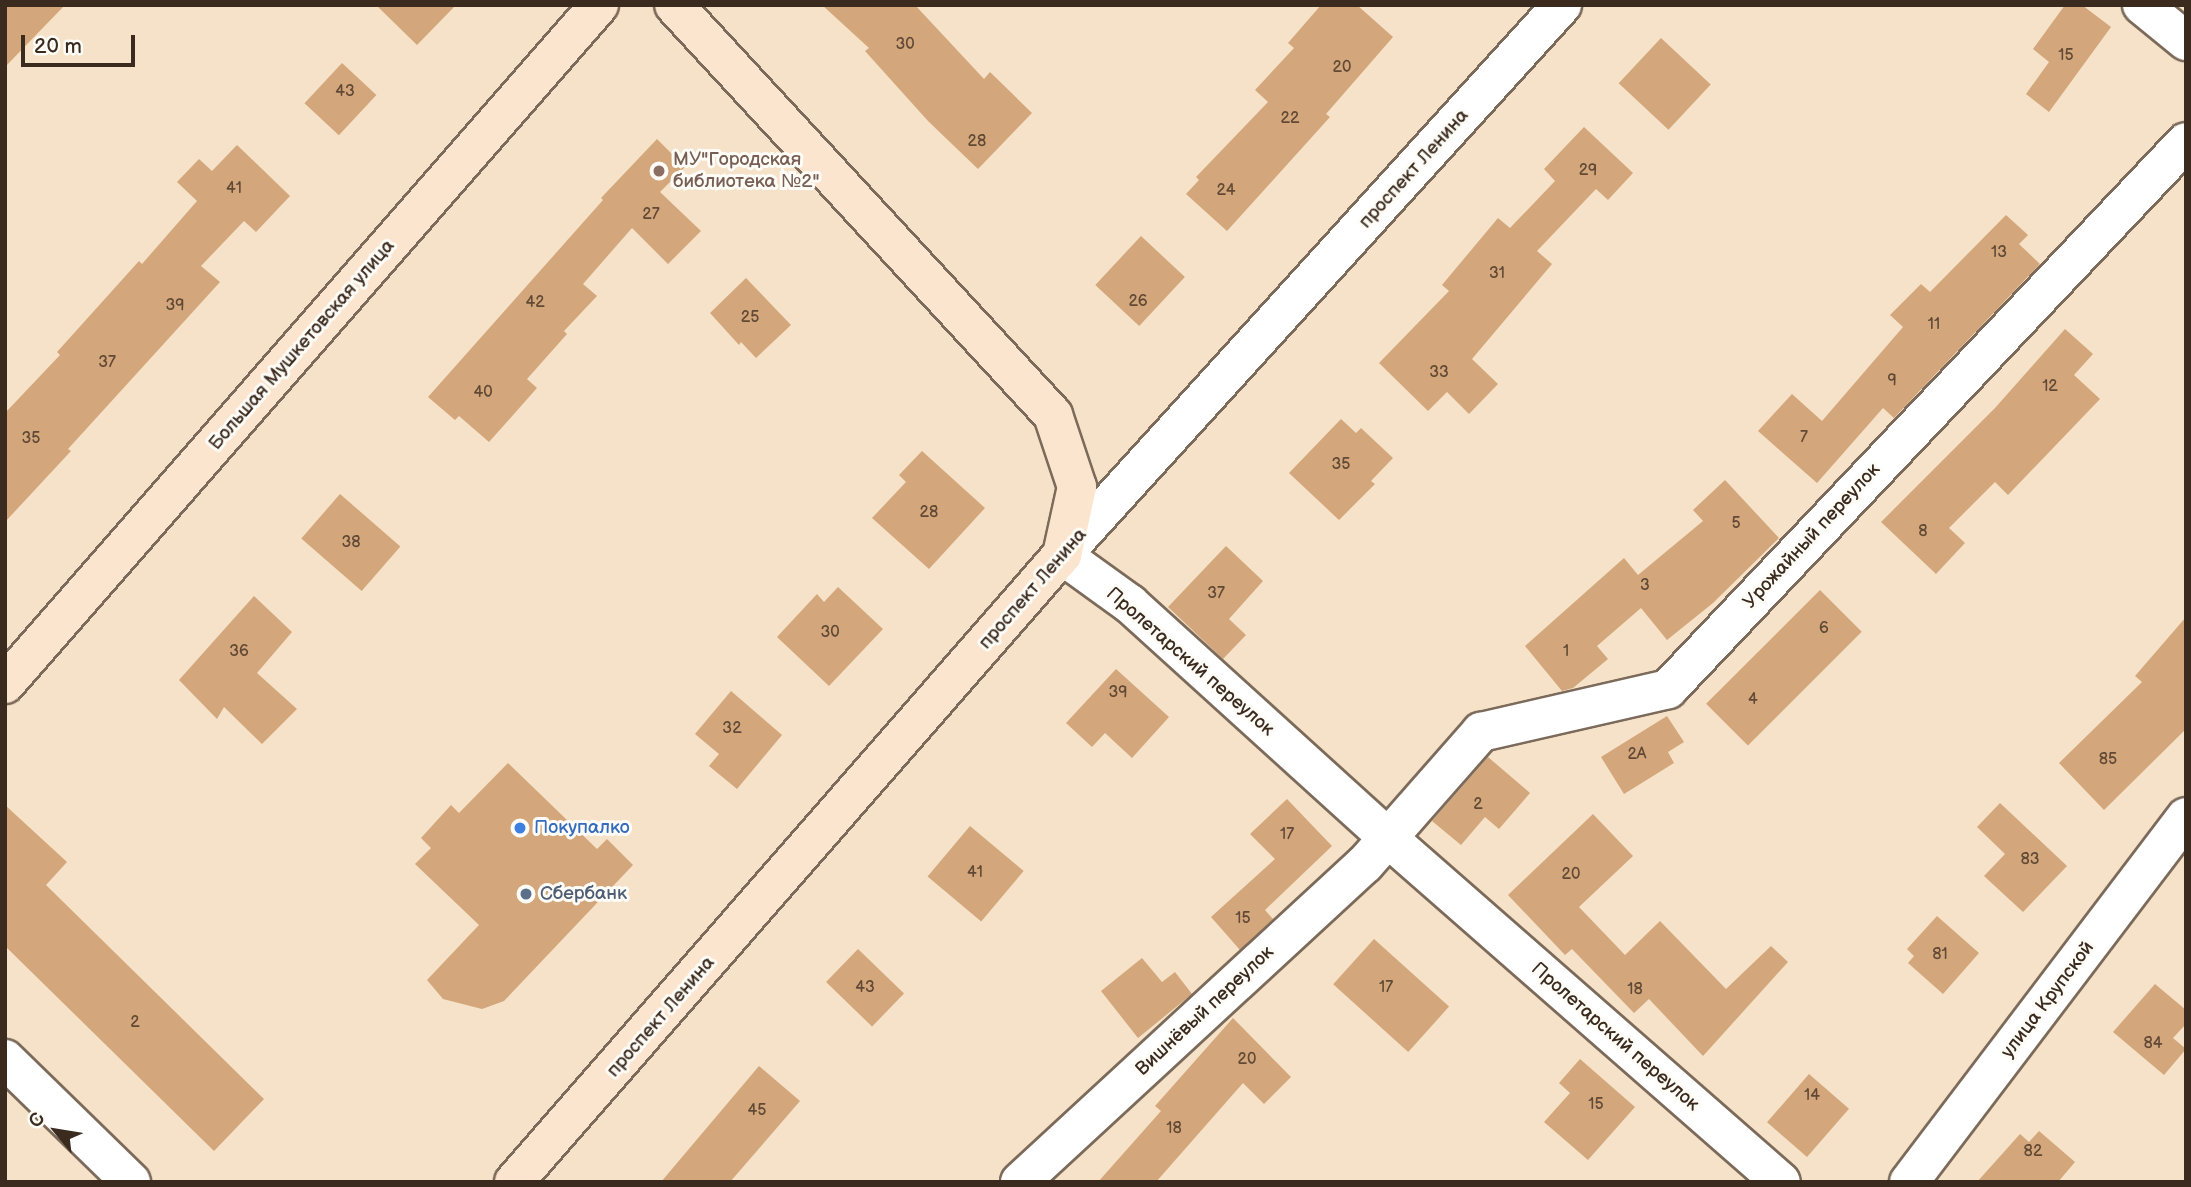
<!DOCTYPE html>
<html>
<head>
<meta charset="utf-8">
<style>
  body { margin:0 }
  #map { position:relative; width:2191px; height:1187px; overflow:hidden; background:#f5e2c8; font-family:"Balsamiq Sans",sans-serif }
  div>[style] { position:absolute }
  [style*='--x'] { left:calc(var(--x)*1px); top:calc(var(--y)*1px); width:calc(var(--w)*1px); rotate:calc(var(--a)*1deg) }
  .building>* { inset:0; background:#d3a77b; transform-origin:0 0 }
  .roads { filter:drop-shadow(2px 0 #7c6a5a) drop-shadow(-2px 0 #7c6a5a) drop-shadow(0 2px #7c6a5a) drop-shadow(0 -2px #7c6a5a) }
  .street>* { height:38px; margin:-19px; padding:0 19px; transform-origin:19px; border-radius:19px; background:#fff }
  .secondary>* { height:38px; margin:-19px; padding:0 19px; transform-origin:19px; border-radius:19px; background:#fce5cf }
  .dots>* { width:19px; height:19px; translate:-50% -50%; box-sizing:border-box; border:4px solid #fdfcf7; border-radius:50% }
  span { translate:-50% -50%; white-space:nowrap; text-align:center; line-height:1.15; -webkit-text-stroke:6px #fdfcf7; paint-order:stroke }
  .number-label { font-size:16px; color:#614935 }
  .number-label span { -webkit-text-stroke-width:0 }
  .education-label { font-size:19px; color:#785e54 }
  .left { translate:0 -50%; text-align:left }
  .street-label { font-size:19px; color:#3b2a1e }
  .shop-label { font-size:19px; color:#366cbe }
  .service-label { font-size:19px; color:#4e5e75 }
  .frame { position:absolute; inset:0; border:7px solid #3b2a1e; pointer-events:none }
  .north { position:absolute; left:21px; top:1096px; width:70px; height:70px; -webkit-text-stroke:5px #fdfcf7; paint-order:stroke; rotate:300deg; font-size:19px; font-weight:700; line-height:28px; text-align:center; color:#3b2a1e }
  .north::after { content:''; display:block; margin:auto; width:24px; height:32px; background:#3b2a1e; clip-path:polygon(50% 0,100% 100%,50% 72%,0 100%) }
  .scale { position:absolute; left:21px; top:35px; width:114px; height:32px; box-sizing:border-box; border:4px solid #3b2a1e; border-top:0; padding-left:9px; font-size:21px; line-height:24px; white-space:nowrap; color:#3b2a1e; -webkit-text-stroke:5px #fdfcf7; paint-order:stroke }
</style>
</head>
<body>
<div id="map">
  <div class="building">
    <div style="clip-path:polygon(5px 5px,65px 5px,5px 67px)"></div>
    <div style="clip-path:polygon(376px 5px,456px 5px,417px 45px)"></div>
    <div style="clip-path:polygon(822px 5px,915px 5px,984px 79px,990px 72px,1032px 113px,978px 169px,928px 121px,865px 51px,869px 48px)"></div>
    <div style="clip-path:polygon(1321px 5px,1357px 5px,1393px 37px,1326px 114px,1330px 117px,1227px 231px,1186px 194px,1199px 180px,1196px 177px,1268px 102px,1255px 90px,1294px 48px,1288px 43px)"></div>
    <div style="clip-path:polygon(2065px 5px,2082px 5px,2111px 27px,2049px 112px,2026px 94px,2049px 62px,2033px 49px)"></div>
    <div style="left:1661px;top:38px;width:68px;height:62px;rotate:43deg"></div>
    <div style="left:342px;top:63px;width:47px;height:55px;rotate:43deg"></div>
    <div style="clip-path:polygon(1584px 127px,1633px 173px,1608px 200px,1596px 189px,1537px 251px,1552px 264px,1472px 359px,1498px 384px,1469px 414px,1447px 392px,1428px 411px,1379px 363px,1449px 291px,1442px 285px,1498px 218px,1510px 228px,1555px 181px,1544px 169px)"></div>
    <div style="clip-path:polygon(657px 139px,685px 167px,660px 192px,701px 231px,668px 264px,632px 228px,583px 284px,597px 296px,564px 331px,567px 334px,527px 379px,537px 388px,489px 442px,459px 416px,455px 420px,428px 397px,603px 200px,601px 198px)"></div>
    <div style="clip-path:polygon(237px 145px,290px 196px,256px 232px,244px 221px,201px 266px,220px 282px,68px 449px,71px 451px,5px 522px,5px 413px,60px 355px,57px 352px,139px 261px,142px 264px,197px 201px,177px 182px,199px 159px,212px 171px)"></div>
    <div style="clip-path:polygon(2006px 215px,2028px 235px,2019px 244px,2040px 264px,1894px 418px,1883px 408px,1817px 483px,1758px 431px,1792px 394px,1822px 421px,1903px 327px,1890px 315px,1921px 284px,1930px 292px)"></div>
    <div style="left:1141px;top:236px;width:60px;height:67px;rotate:43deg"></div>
    <div style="clip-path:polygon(746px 278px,791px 325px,756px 358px,741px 342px,739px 345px,710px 313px)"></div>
    <div style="clip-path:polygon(2065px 329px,2093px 354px,2074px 375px,2100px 399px,2008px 495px,1995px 482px,1949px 528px,1965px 543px,1936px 574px,1881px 522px,1995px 408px)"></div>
    <div style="clip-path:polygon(1341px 419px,1356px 433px,1361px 428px,1393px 458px,1371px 481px,1375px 484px,1339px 520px,1289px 473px)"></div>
    <div style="clip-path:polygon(922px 451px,985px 508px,929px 569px,872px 518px,906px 482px,899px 475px)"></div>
    <div style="clip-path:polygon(1725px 480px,1779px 538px,1713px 603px,1667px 640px,1641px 608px,1597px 646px,1608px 659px,1573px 688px,1562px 691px,1525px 646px,1624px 558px,1638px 575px,1703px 521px,1693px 510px)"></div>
    <div style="left:340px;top:494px;width:80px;height:59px;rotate:41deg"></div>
    <div style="clip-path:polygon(1226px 546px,1263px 581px,1229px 619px,1246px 635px,1223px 659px,1168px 607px)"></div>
    <div style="clip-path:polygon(838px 587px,883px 629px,829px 686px,777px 637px,817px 594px,824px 602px)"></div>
    <div style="left:1820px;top:590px;width:59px;height:161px;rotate:45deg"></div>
    <div style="clip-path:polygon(254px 596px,292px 632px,257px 673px,297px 709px,262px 744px,224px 707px,217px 719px,179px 680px)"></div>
    <div style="clip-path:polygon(2186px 617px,2186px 729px,2104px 810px,2059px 763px,2142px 682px,2135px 676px)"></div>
    <div style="clip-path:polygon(1116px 669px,1169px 717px,1132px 758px,1105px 733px,1092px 747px,1066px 723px)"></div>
    <div style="clip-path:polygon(731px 691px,782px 735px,737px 789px,709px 766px,719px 754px,695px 734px)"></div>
    <div style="clip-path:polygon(1667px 716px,1684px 742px,1668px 752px,1674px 763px,1624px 794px,1601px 757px)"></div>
    <div style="clip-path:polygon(1488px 757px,1530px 793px,1499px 829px,1485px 817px,1461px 845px,1432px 821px)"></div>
    <div style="clip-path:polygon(508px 763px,597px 849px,607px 839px,633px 865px,504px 1001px,482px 1009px,443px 999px,427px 980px,479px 925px,415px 864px,431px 848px,421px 838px,451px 805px,459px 813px)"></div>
    <div style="clip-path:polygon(1287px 799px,1332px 846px,1265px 910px,1273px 919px,1240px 950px,1211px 917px,1275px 859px,1250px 834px)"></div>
    <div style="clip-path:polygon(2000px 803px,2067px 866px,2023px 912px,1984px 876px,2005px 854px,1977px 827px)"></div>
    <div style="clip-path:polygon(5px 805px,67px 862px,46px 885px,264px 1099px,214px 1151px,5px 946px)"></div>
    <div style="clip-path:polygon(1593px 814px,1633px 856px,1579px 907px,1625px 955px,1660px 921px,1726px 989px,1771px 946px,1788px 962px,1703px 1056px,1649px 999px,1634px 1013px,1572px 949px,1565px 955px,1508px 895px)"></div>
    <div style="left:970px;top:826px;width:70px;height:66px;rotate:40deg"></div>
    <div style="clip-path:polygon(1937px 916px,1979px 953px,1943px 994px,1908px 963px,1914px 956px,1907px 949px)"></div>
    <div style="left:1374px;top:939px;width:101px;height:61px;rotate:42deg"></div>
    <div style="left:858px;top:949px;width:64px;height:46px;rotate:44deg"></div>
    <div style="clip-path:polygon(1142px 958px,1162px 982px,1175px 972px,1192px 994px,1138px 1038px,1101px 991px)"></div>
    <div style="clip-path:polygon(2155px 984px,2186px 1010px,2186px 1024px,2173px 1038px,2186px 1049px,2164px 1075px,2113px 1032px)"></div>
    <div style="clip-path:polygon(1233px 1018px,1291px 1077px,1264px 1104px,1243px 1083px,1156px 1182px,1098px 1182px,1161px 1111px,1155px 1106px)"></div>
    <div style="clip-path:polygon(1580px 1059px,1635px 1107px,1588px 1160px,1544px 1122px,1570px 1093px,1559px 1083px)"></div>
    <div style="clip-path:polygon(759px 1066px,800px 1101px,730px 1182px,661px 1182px)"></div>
    <div style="left:1809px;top:1074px;width:53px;height:64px;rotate:41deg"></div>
    <div style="clip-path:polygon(2039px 1131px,2075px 1162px,2058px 1182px,1977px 1182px,2020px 1134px,2029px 1142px)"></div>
  </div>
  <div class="roads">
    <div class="street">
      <div style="--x:1562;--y:5;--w:743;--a:132.27"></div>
      <div style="--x:1062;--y:555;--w:84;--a:35.8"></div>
      <div style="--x:1130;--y:604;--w:348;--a:42.2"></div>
      <div style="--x:1388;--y:838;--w:522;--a:41.2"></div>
      <div style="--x:2142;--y:5;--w:57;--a:39.3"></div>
      <div style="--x:5;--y:1059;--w:176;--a:44.3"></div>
      <div style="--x:1020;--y:1182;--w:469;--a:-42.7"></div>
      <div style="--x:1365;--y:864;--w:176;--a:-48.7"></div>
      <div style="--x:1481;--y:732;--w:192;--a:-12.9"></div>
      <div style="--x:1668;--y:689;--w:753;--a:-46.56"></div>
      <div style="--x:1909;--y:1182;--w:458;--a:-52.8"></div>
    </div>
    <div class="secondary">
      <div style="--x:5;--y:684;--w:902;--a:-48.82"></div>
      <div style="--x:514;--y:1182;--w:833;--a:-48.85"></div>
      <div style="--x:1062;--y:555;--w:70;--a:-77.6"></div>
      <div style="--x:1077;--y:487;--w:76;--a:-108.4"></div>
      <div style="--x:1053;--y:415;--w:558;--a:-132.75"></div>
    </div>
  </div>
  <div class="dots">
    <div style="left:659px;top:171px;background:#8d6e63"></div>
    <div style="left:520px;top:828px;background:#3f7fe0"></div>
    <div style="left:526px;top:894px;background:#5c6f8a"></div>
  </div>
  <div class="number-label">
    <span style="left:905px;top:45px">30</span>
    <span style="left:2066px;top:56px">15</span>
    <span style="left:1342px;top:68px">20</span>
    <span style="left:345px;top:92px">43</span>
    <span style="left:1290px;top:119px">22</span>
    <span style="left:977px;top:142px">28</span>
    <span style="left:1588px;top:171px">29</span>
    <span style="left:234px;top:189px">41</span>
    <span style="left:1226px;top:191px">24</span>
    <span style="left:651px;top:215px">27</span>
    <span style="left:1999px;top:253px">13</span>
    <span style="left:1497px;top:274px">31</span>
    <span style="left:1138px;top:302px">26</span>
    <span style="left:535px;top:303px">42</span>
    <span style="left:175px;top:306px">39</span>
    <span style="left:750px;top:318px">25</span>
    <span style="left:1934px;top:325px">11</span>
    <span style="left:107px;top:363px">37</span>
    <span style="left:1439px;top:373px">33</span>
    <span style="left:1892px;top:381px">9</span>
    <span style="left:2050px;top:387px">12</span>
    <span style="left:483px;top:393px">40</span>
    <span style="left:1804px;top:438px">7</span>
    <span style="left:31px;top:439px">35</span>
    <span style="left:1341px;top:465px">35</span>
    <span style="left:929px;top:513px">28</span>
    <span style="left:1736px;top:524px">5</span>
    <span style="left:1923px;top:532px">8</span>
    <span style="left:351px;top:543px">38</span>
    <span style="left:1645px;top:586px">3</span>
    <span style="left:1216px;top:594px">37</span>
    <span style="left:1824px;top:629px">6</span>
    <span style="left:830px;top:633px">30</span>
    <span style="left:239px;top:652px">36</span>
    <span style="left:1566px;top:652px">1</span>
    <span style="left:1118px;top:693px">39</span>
    <span style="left:1753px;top:700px">4</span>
    <span style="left:732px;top:729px">32</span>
    <span style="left:1637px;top:755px">2А</span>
    <span style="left:2108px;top:760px">85</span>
    <span style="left:1478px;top:805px">2</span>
    <span style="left:1287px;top:835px">17</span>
    <span style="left:2030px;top:860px">83</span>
    <span style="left:975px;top:873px">41</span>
    <span style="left:1571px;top:875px">20</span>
    <span style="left:1243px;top:919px">15</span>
    <span style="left:1940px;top:955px">81</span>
    <span style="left:865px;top:988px">43</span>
    <span style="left:1386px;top:988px">17</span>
    <span style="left:1635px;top:990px">18</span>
    <span style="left:135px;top:1023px">2</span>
    <span style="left:2153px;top:1044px">84</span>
    <span style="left:1247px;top:1060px">20</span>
    <span style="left:1812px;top:1096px">14</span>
    <span style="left:1596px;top:1105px">15</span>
    <span style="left:757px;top:1111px">45</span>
    <span style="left:1174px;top:1129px">18</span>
    <span style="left:2033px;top:1152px">82</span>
  </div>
  <div class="education-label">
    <span class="left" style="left:673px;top:171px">МУ"Городская<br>библиотека №2"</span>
  </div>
  <div class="street-label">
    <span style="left:1414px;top:169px;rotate:-48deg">проспект Ленина</span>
    <span style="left:302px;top:345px;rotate:-49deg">Большая Мушкетовская улица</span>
    <span style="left:1812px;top:536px;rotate:-47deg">Урожайный переулок</span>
    <span style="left:1033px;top:589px;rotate:-49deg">проспект Ленина</span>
    <span style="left:1190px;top:662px;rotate:41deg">Пролетарский переулок</span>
    <span style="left:2048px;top:1000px;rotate:-53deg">улица Крупской</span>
    <span style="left:1205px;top:1011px;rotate:-43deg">Вишнёвый переулок</span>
    <span style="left:661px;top:1017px;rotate:-49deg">проспект Ленина</span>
    <span style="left:1615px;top:1037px;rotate:41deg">Пролетарский переулок</span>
  </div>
  <div class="shop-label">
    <span class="left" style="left:534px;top:828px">Покупалко</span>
  </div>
  <div class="service-label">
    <span class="left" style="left:540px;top:894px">Сбербанк</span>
  </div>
  <div class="frame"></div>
  <div class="north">С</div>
  <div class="scale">20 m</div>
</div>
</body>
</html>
